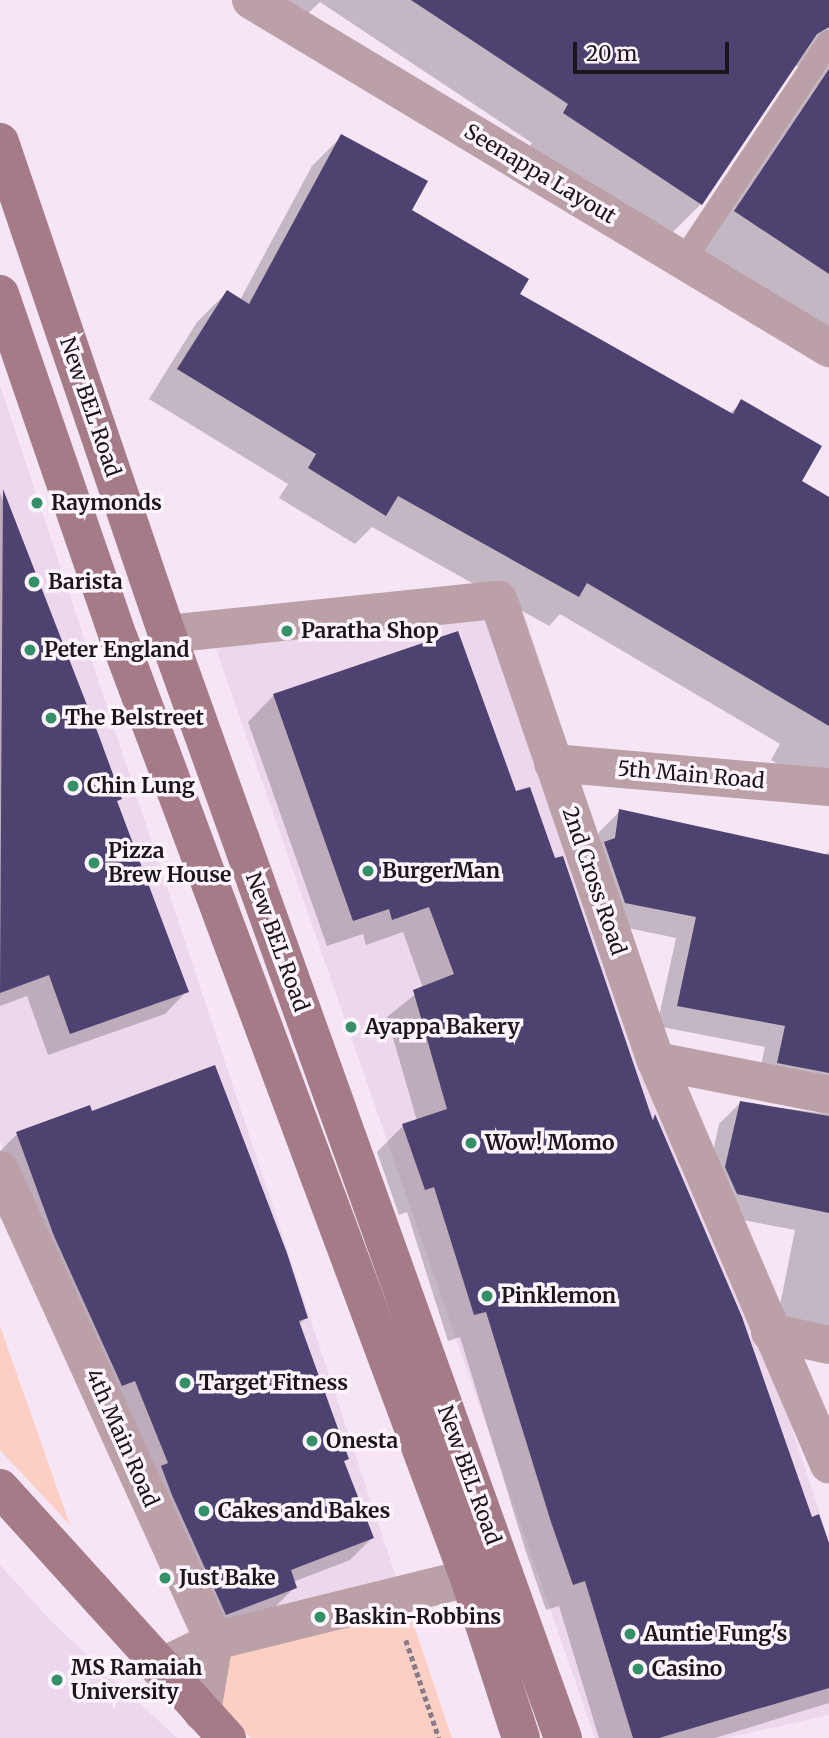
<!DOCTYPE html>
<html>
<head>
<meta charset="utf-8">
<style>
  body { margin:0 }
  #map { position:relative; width:829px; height:1738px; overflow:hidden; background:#f5e5f5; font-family:Merriweather,serif }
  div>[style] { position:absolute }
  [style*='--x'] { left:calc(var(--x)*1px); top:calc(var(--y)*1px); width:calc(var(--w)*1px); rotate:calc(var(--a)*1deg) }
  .built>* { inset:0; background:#edd7ec }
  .green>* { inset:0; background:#fccfc5 }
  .shadow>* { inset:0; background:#0003 }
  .building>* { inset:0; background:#4d4270 }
  .path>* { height:4.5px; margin-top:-2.25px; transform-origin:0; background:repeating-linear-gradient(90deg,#867b86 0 5px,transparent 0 8.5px) }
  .lane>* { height:24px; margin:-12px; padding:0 12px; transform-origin:12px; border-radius:12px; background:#bca0a8 }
  .street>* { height:38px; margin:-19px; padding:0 19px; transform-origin:19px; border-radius:19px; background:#bca0a8 }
  .secondary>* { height:38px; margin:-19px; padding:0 19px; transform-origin:19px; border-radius:19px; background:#a47b87 }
  .dots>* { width:19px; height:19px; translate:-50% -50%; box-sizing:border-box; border:4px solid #fef5fe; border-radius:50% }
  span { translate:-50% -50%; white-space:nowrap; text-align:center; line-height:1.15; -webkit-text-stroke:7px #fef5fe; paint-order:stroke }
  .street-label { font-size:21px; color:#1c161c }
  .poi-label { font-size:21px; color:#1c161c; font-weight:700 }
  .left { translate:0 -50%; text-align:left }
  .scale { position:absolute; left:573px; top:42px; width:156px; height:32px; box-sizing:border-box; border:4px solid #1c161c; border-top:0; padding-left:9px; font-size:21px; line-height:24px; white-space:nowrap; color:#1c161c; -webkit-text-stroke:5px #fef5fe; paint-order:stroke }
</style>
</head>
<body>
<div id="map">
  <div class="built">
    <div style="clip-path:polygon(0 385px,398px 1583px,216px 1627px,0 1141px)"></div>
    <div style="clip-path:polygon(519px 598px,829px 1541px,829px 1715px,726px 1738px,595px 1738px,216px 649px)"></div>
    <div style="clip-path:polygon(0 1565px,51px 1621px,177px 1738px,0 1738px)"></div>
  </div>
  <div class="green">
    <div style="clip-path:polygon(0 1326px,70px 1525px,0 1450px)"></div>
    <div style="clip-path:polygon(406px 1602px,452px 1738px,251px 1738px,223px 1710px,215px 1681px,228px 1654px)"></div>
  </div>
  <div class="shadow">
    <div style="clip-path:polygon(275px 0,829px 0,829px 337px,698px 250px,799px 66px,793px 66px,701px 204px,663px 242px,526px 151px,532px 143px,320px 2px,303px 18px)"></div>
    <div style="clip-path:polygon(342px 136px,410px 211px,517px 295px,729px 414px,742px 402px,800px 481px,829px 499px,829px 793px,771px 760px,780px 744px,560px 614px,549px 626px,372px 527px,355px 544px,279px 498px,288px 484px,149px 399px,197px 322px,227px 292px,240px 300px,312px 166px)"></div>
    <div style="clip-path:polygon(0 493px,97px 736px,120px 798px,116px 803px,187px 991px,165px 1014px,48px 1055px,27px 996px,0 1006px)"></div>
    <div style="clip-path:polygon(274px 695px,515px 794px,651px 1120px,654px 1117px,740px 1317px,812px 1521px,829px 1548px,829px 1703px,715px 1738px,599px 1738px,559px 1606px,546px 1610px,525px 1549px,460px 1337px,448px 1341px,407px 1212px,399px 1215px,377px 1152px,403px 1126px,417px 1121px,387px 1017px,423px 988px,403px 932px,366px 945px,363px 934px,327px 946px,248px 722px)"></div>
    <div style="clip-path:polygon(620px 811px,823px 856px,829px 852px,829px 1109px,757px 1083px,765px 1047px,657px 1026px,676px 938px,604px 923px,596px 852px,599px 832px)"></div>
    <div style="clip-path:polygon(740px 1103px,829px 1114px,829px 1335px,776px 1325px,795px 1230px,716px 1215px,705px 1189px,719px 1124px)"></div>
    <div style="clip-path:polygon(91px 1114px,306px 1318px,298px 1325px,347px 1459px,342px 1463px,372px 1538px,350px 1560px,293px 1582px,295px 1587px,273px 1609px,204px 1636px,0 1170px,0 1151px,17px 1134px)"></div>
  </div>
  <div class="building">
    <div style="clip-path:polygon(411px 0,829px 0,829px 27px,817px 34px,702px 205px,563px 113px,568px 104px)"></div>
    <div style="clip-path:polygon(829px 69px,829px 274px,734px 211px)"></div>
    <div style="clip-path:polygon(341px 134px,428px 181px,412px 210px,529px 279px,520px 294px,733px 414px,741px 399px,822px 446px,802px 481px,829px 497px,829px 726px,587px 583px,579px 597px,398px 496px,386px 516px,308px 468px,316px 454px,177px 369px,227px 290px,249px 304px)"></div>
    <div style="clip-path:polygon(3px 489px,99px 736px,122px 799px,117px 801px,189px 992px,70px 1034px,49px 975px,0 993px)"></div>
    <div style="clip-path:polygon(458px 631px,516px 791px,530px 787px,555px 858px,563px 856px,653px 1121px,655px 1114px,742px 1317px,812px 1517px,819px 1514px,829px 1543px,829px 1688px,659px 1738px,633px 1738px,585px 1581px,573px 1585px,551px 1522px,486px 1312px,474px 1315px,434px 1187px,425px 1190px,402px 1124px,447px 1109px,413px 990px,454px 974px,429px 907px,392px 920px,389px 909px,353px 921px,273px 694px)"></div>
    <div style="clip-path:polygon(619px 809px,829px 855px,829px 1073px,777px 1063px,785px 1026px,677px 1006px,696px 917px,625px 903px,604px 842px,615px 838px)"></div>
    <div style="clip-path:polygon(215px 1065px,287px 1253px,308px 1318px,299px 1321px,349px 1459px,344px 1461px,374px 1538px,291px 1570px,297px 1588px,226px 1615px,172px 1495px,161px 1466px,168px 1463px,135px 1381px,122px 1386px,54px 1236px,16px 1132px,90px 1105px,92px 1111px)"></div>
    <div style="clip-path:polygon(740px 1101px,829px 1116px,829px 1213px,737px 1194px,725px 1167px)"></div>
  </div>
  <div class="path">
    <div style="--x:406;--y:1640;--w:103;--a:71.4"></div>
  </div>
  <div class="lane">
    <div style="--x:683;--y:261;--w:263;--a:-56.3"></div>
  </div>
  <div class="street">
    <div style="--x:251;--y:0;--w:675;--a:31.05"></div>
    <div style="--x:167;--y:634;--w:333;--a:-5.9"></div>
    <div style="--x:498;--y:600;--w:487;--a:71.1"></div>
    <div style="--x:656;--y:1061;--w:439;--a:66.8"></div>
    <div style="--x:553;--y:763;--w:277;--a:5"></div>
    <div style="--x:656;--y:1061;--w:176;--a:11.1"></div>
    <div style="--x:0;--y:1170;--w:517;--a:65.57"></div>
    <div style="--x:214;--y:1641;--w:72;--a:99.6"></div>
    <div style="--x:770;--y:1332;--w:60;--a:12.4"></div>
    <div style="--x:159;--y:1668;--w:61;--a:-26.1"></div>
    <div style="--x:214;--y:1641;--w:263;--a:-13.9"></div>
  </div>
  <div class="secondary">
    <div style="--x:0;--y:142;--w:520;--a:71.25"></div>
    <div style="--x:167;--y:634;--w:1173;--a:70.27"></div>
    <div style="--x:0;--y:294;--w:365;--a:71"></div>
    <div style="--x:119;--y:639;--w:1002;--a:69.56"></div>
    <div style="--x:469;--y:1578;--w:168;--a:72"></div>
    <div style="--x:0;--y:1488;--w:338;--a:47.8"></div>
  </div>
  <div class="dots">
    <div style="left:37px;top:503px;background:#349066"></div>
    <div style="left:34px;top:582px;background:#349066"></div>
    <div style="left:287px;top:631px;background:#349066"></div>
    <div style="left:30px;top:650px;background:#349066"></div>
    <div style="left:51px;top:718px;background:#349066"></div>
    <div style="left:73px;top:786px;background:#349066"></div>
    <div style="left:94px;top:863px;background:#349066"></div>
    <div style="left:368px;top:871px;background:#349066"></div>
    <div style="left:351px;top:1027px;background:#349066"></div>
    <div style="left:471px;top:1143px;background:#349066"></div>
    <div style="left:487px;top:1296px;background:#349066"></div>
    <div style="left:185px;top:1383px;background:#349066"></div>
    <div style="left:312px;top:1441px;background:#349066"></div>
    <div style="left:204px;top:1511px;background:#349066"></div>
    <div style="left:165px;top:1578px;background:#349066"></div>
    <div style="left:320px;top:1617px;background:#349066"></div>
    <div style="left:630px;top:1634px;background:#349066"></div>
    <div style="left:638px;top:1669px;background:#349066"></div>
    <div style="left:57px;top:1680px;background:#349066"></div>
  </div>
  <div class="street-label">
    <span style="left:540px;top:174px;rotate:31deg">Seenappa Layout</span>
    <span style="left:90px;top:407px;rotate:71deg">New BEL Road</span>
    <span style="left:691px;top:775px;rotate:5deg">5th Main Road</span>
    <span style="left:594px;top:881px;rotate:71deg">2nd Cross Road</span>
    <span style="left:277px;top:942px;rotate:70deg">New BEL Road</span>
    <span style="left:122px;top:1438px;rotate:66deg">4th Main Road</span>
    <span style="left:469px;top:1475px;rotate:70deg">New BEL Road</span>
  </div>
  <div class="poi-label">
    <span class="left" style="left:51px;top:503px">Raymonds</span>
    <span class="left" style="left:48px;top:582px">Barista</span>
    <span class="left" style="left:301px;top:631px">Paratha Shop</span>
    <span class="left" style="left:44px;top:650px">Peter England</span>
    <span class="left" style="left:65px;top:718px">The Belstreet</span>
    <span class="left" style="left:87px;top:786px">Chin Lung</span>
    <span class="left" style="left:108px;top:863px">Pizza<br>Brew House</span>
    <span class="left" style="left:382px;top:871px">BurgerMan</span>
    <span class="left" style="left:365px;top:1027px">Ayappa Bakery</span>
    <span class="left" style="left:485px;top:1143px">Wow! Momo</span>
    <span class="left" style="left:501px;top:1296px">Pinklemon</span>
    <span class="left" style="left:199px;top:1383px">Target Fitness</span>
    <span class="left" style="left:326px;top:1441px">Onesta</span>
    <span class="left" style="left:218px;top:1511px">Cakes and Bakes</span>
    <span class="left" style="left:179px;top:1578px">Just Bake</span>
    <span class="left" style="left:334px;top:1617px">Baskin-Robbins</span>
    <span class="left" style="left:644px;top:1634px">Auntie Fung's</span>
    <span class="left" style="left:71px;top:1680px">MS Ramaiah<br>University</span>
    <span class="left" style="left:652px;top:1669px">Casino</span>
  </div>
  <div class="scale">20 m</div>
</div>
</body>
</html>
